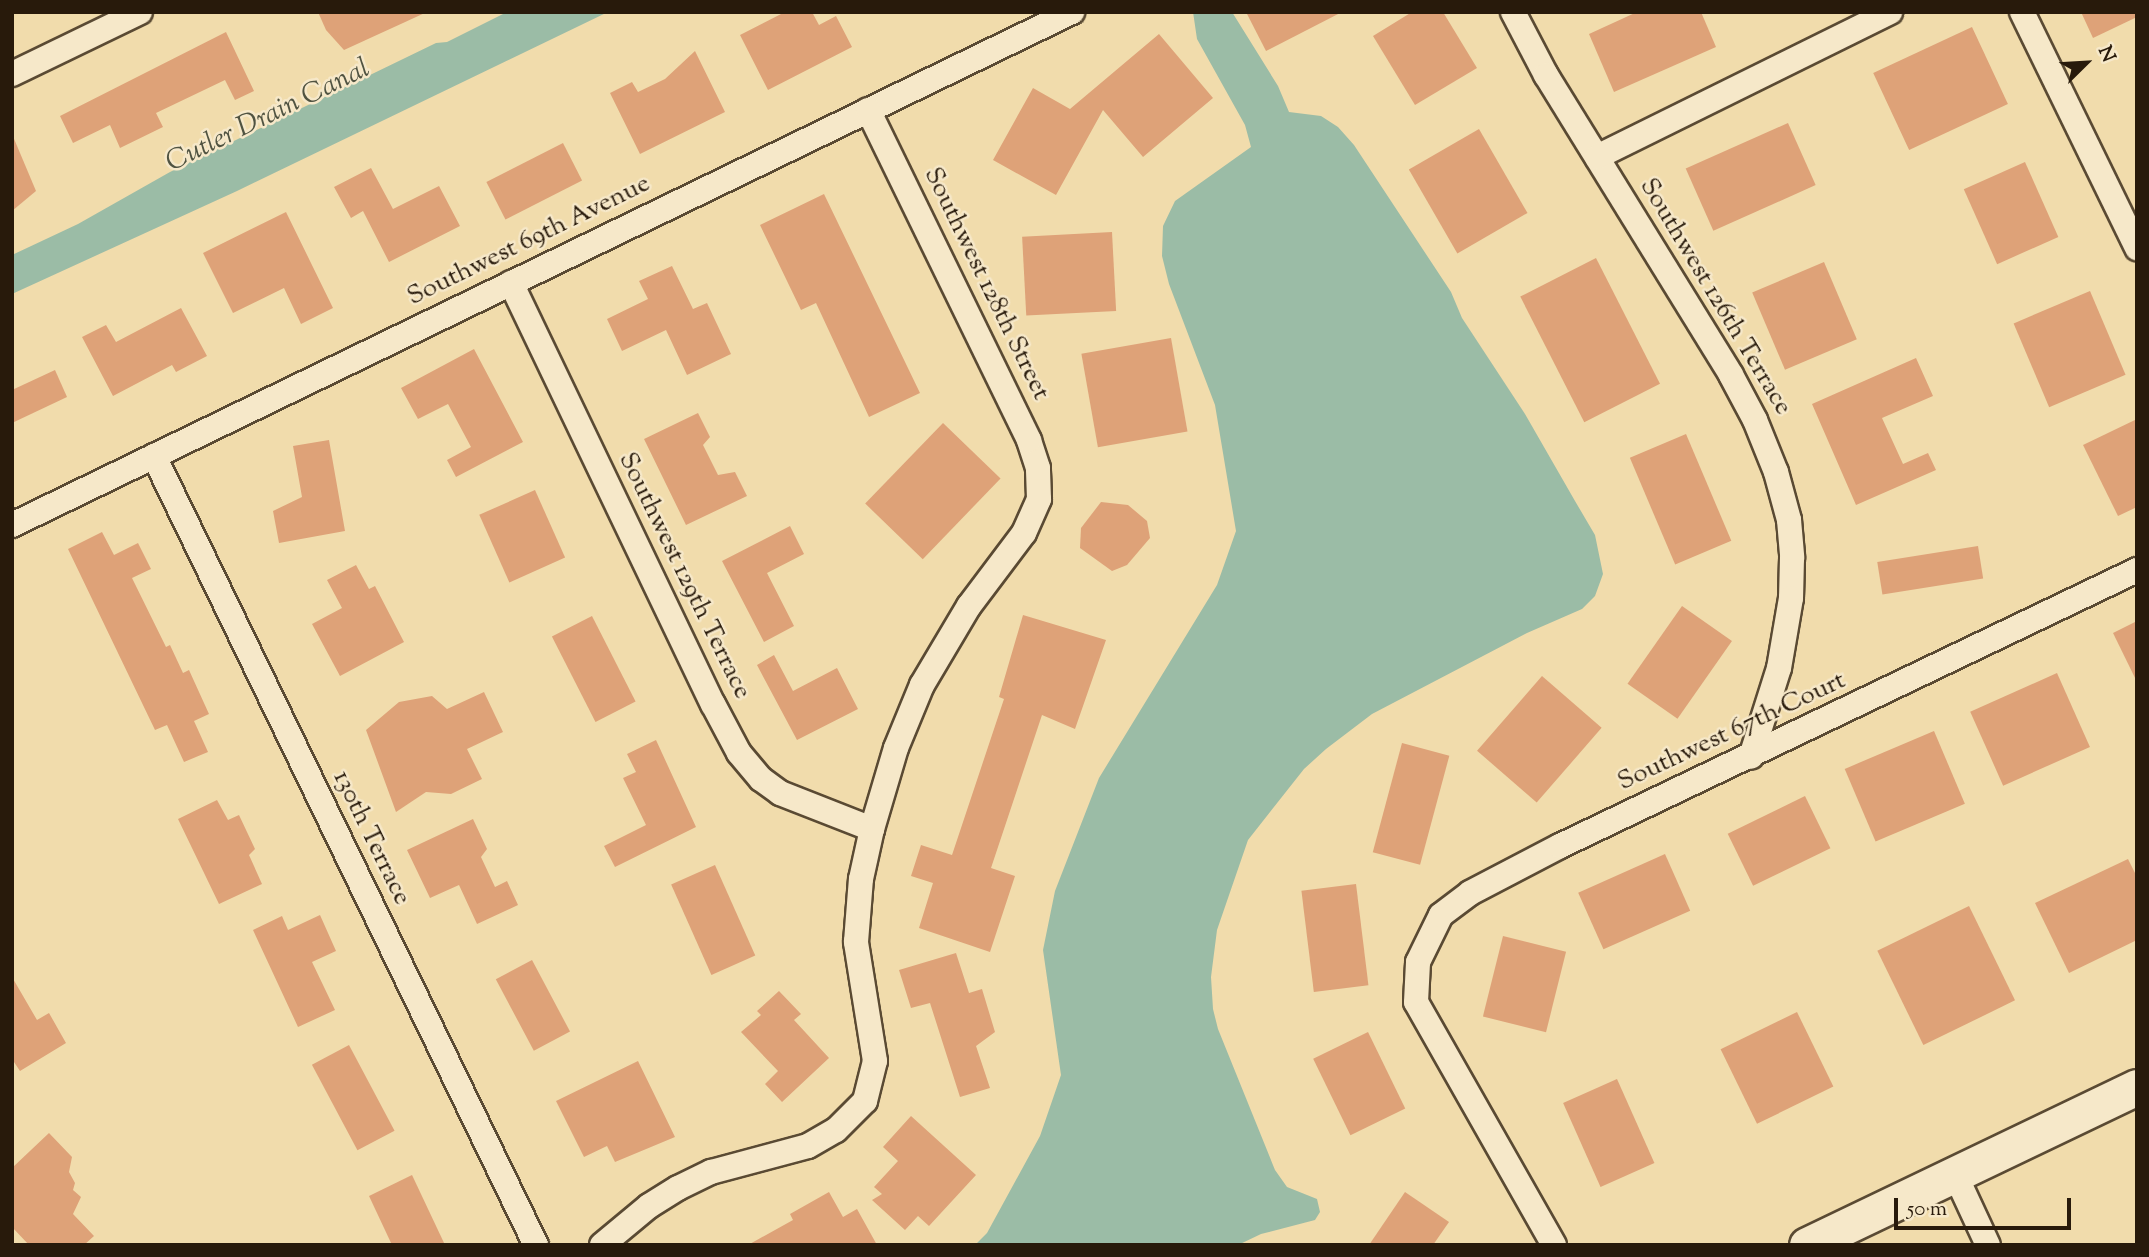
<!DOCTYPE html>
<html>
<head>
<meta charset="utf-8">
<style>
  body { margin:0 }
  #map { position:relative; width:2149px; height:1257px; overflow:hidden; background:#f1dcac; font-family:"Sorts Mill Goudy",serif }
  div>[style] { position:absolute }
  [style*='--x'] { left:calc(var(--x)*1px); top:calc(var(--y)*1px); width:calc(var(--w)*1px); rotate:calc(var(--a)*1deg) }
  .water>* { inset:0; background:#9bbca6 }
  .building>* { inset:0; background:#dea278; transform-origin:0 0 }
  .roads { filter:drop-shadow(2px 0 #5a4a33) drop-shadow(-2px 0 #5a4a33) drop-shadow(0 2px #5a4a33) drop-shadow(0 -2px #5a4a33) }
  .street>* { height:24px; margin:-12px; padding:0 12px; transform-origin:12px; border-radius:12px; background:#f6e8c9 }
  .secondary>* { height:35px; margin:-17.5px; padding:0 17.5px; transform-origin:17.5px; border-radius:17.5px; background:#f6e8c9 }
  span { translate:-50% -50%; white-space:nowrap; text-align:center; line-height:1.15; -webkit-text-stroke:5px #f6e8c9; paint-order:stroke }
  .street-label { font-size:26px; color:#281a0b }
  .water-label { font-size:28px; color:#505341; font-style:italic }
  .frame { position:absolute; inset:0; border:14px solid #281a0b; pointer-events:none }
  .north { position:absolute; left:2051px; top:28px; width:70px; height:70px; -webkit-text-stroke:5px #f6e8c9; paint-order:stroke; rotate:66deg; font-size:19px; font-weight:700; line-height:28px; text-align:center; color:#281a0b }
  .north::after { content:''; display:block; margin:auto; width:24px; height:32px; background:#281a0b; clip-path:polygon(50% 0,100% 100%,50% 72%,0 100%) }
  .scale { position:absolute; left:1894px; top:1198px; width:177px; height:32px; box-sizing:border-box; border:4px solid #281a0b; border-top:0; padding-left:9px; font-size:21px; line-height:24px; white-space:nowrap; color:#281a0b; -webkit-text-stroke:5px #f6e8c9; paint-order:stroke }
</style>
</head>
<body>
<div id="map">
  <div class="water">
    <div style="clip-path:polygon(507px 12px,608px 12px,237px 191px,12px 294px,12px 255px,78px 224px,170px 172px,436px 43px,447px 42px)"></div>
    <div style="clip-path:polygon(1193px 12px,1232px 12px,1278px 86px,1289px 112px,1321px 116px,1338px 127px,1354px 145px,1451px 292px,1462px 318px,1525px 414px,1575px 501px,1595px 535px,1603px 574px,1595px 596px,1582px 609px,1527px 633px,1372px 714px,1326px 749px,1304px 769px,1248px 840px,1217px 930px,1211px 977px,1213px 1009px,1218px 1029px,1275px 1170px,1287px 1187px,1317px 1199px,1320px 1212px,1315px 1220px,1261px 1234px,1238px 1245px,975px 1245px,987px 1233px,1040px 1136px,1061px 1075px,1043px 950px,1055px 891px,1099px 778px,1217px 585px,1236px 531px,1215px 405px,1169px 284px,1162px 256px,1163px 226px,1175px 201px,1251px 147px,1245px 125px,1197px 39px)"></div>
  </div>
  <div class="building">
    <div style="clip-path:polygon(318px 12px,427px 12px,344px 50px,326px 30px)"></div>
    <div style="clip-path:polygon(785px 12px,812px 12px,819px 25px,836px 16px,852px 47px,768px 90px,740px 35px)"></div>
    <div style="clip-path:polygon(1246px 12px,1342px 12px,1266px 51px)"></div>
    <div style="clip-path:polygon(1412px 12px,1443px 12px,1477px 68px,1415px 105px,1373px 36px)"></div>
    <div style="clip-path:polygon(1637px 12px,1701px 12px,1716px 47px,1614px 92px,1589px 34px)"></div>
    <div style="clip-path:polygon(2081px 12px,2137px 12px,2137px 17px,2093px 38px)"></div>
    <div style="left:1972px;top:27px;width:85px;height:109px;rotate:65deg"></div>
    <div style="clip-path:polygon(226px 32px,254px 91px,235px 100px,225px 80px,156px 113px,163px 127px,120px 148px,110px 125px,73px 143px,60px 116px)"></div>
    <div style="clip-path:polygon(1159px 34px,1213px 98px,1143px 157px,1103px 110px,1056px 195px,993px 160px,1033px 88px,1070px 109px)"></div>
    <div style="clip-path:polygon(695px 51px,725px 112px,640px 154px,610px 93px,632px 82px,638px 92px,665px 79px)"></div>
    <div style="left:1788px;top:123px;width:68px;height:112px;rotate:66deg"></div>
    <div style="left:1479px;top:129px;width:97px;height:81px;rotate:60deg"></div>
    <div style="clip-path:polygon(12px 134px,36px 191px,12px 211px)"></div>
    <div style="left:563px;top:143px;width:42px;height:86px;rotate:63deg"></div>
    <div style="left:2025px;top:162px;width:82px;height:67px;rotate:66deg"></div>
    <div style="clip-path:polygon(371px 168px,393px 209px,439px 186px,460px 226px,389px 262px,363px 211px,351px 218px,334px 187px)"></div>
    <div style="clip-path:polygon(824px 194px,920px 393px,869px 417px,816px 303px,801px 310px,760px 225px)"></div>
    <div style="clip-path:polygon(286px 212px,333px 308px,301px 324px,284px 288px,233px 313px,203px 253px)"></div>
    <div style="left:1112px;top:232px;width:79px;height:90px;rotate:87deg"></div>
    <div style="left:1596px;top:258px;width:141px;height:85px;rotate:63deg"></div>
    <div style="left:1824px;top:262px;width:84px;height:78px;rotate:67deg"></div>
    <div style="clip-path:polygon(672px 266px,693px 309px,707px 303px,731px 354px,687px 375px,666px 330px,622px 351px,607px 319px,648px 299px,639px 281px)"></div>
    <div style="left:2090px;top:291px;width:91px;height:83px;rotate:67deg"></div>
    <div style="clip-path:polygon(181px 308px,207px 356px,176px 372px,172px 365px,113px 396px,82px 337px,106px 325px,116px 342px)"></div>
    <div style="left:1171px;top:338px;width:95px;height:91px;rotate:80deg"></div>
    <div style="clip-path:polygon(474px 349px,523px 442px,456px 477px,447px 460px,471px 447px,448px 404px,418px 419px,401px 388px)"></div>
    <div style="clip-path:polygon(1916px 358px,1933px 396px,1882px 418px,1903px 464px,1928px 453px,1936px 470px,1856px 505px,1812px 404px)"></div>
    <div style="clip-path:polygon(55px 370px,67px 397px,12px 423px,12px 390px)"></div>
    <div style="clip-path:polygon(698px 413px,710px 437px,703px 445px,718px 475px,735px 472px,747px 496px,686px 525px,644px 439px)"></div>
    <div style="clip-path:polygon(2137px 419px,2137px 507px,2118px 516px,2083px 445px)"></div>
    <div style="left:943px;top:423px;width:80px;height:112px;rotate:44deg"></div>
    <div style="left:1686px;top:434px;width:116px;height:61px;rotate:67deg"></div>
    <div style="clip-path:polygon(329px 440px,345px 531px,279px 543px,273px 511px,302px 497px,293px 446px)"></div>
    <div style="left:535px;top:490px;width:74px;height:61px;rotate:66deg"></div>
    <div style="clip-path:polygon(1101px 502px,1128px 505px,1147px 521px,1150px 538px,1127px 565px,1112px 571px,1080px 548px,1081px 528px)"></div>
    <div style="clip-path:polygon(790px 526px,804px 554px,767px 573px,794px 626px,764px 642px,722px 561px)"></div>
    <div style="clip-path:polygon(102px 532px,114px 555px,138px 543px,151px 569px,132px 578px,166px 647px,170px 645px,183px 673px,189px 670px,209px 714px,194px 721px,208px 752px,184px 762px,167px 725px,155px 730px,68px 549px)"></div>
    <div style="left:1978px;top:546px;width:33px;height:102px;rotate:81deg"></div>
    <div style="clip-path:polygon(356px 565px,369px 589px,375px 586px,404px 642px,340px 676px,312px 624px,342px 608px,327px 580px)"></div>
    <div style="left:1682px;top:606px;width:61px;height:95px;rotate:35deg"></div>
    <div style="clip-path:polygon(1023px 615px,1106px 640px,1075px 729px,1042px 715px,991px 868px,1015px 876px,990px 952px,919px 928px,933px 883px,911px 876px,921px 845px,952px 855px,1004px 699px,999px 697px)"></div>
    <div style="left:592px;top:616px;width:96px;height:45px;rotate:63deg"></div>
    <div style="clip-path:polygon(2137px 621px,2137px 682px,2113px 633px)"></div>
    <div style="clip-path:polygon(774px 655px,793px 691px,837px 668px,858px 709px,797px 740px,757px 665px)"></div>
    <div style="left:2057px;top:673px;width:81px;height:95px;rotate:66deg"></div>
    <div style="left:1542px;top:676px;width:79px;height:99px;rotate:41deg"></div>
    <div style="clip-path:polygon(484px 692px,503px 732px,467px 749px,482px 779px,451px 794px,426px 792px,396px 812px,366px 730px,399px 702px,432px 696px,447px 709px)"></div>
    <div style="left:1934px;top:731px;width:79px;height:97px;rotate:67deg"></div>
    <div style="clip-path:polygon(656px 740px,696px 827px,615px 867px,604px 846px,646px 825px,623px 778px,636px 772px,627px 754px)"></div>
    <div style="left:1402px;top:743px;width:49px;height:113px;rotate:15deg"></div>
    <div style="left:1805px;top:796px;width:58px;height:86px;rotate:64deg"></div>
    <div style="clip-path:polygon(217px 800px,228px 820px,239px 815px,255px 849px,249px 855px,262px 884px,219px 904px,178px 819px)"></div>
    <div style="clip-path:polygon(473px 819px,487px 849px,481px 857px,495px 887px,507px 881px,518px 905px,477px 924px,459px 885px,430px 898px,407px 850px)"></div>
    <div style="left:1665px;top:854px;width:62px;height:95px;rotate:66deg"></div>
    <div style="clip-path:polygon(2128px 859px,2137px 877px,2137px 940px,2069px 973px,2035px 903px)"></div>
    <div style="left:715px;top:865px;width:99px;height:48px;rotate:66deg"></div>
    <div style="left:1356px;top:884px;width:102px;height:55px;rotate:83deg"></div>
    <div style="left:1969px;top:906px;width:105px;height:102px;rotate:64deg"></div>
    <div style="clip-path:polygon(320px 915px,336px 951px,312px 962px,335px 1010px,298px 1027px,253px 930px,282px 916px,288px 930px)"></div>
    <div style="left:1503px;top:936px;width:65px;height:83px;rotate:14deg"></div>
    <div style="clip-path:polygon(956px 953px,969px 993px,982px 989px,995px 1032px,976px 1046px,990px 1088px,960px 1097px,930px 1003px,911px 1008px,899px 970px)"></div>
    <div style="left:532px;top:960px;width:81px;height:41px;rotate:62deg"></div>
    <div style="clip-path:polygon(12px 977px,37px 1020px,49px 1013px,66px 1043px,20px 1071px,12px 1059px)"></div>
    <div style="clip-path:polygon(779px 991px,801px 1014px,794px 1020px,829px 1058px,782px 1102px,765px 1084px,778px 1071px,741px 1032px,761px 1015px,757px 1011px)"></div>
    <div style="left:1797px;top:1012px;width:83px;height:85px;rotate:64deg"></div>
    <div style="left:1368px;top:1032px;width:85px;height:61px;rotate:64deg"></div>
    <div style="left:349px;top:1045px;width:97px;height:42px;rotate:62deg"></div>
    <div style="clip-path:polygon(638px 1061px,675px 1137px,615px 1162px,607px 1146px,584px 1157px,556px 1101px)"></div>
    <div style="left:1617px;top:1079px;width:92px;height:59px;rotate:66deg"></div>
    <div style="clip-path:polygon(911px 1116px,976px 1175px,929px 1226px,918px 1216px,905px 1230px,872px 1200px,882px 1194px,874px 1187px,898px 1161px,883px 1147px)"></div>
    <div style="clip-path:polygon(49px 1133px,72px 1157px,69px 1172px,75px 1183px,73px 1190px,81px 1197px,73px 1214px,94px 1236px,84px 1245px,29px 1245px,12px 1227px,12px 1168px)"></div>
    <div style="clip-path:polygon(412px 1175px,445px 1245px,392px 1245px,369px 1196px)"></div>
    <div style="clip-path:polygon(829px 1192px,843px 1217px,857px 1209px,877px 1245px,748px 1245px,793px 1220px,790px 1214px)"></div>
    <div style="clip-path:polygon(1405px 1192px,1449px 1222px,1433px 1245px,1369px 1245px)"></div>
  </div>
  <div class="roads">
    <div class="street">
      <div style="--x:1513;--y:12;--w:71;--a:62.4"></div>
      <div style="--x:1546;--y:75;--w:352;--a:58.3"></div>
      <div style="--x:1731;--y:375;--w:51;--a:61.9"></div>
      <div style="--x:1755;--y:420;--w:56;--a:68"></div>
      <div style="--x:1776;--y:472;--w:50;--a:74.8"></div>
      <div style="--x:1789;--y:520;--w:38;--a:85"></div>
      <div style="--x:1792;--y:558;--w:40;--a:91.4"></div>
      <div style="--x:1791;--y:598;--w:71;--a:99.7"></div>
      <div style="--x:1779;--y:668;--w:93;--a:107.5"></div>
      <div style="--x:2022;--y:12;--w:263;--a:64"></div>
      <div style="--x:12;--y:74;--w:142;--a:-25.8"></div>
      <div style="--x:1597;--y:157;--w:327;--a:-26.3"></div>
      <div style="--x:511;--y:283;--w:467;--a:64.4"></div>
      <div style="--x:713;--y:704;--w:55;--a:62"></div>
      <div style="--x:739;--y:753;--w:34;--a:50"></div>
      <div style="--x:761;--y:779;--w:24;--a:36"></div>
      <div style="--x:780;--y:793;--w:99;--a:21.4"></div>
      <div style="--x:154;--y:456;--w:877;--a:64.17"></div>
      <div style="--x:12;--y:525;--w:1178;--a:-25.83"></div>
      <div style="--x:1955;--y:1174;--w:78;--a:65.1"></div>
      <div style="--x:602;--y:1245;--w:61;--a:-39.7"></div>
      <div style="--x:649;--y:1206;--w:34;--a:-32"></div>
      <div style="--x:678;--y:1188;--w:37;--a:-26"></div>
      <div style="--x:711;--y:1172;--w:100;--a:-15"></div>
      <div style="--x:808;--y:1146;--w:32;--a:-30"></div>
      <div style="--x:836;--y:1130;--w:41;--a:-45"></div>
      <div style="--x:865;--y:1101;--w:41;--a:-76"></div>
      <div style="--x:875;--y:1061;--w:121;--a:-99.1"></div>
      <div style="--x:856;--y:942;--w:63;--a:-85.5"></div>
      <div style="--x:861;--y:879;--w:51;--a:-77.6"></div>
      <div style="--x:872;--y:829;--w:84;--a:-73.5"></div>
      <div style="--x:896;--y:748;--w:68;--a:-67.6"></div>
      <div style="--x:922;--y:685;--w:92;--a:-59.3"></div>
      <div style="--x:969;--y:606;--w:91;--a:-53"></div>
      <div style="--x:1024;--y:533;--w:37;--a:-66"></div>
      <div style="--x:1039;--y:499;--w:31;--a:-92"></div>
      <div style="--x:1038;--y:468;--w:29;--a:-108"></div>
      <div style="--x:1029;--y:440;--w:367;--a:-116"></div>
      <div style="--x:1554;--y:1245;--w:279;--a:-119.6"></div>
      <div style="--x:1416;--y:1002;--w:40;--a:-87.1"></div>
      <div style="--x:1418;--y:962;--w:52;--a:-63.9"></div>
      <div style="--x:1441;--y:915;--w:36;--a:-37"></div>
      <div style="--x:1470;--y:893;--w:102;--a:-27.6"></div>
      <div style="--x:1560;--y:846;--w:640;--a:-25.56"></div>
    </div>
    <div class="secondary">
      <div style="--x:1807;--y:1245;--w:366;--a:-25.6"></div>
    </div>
  </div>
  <div class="street-label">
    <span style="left:529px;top:241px;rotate:-26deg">Southwest 69th Avenue</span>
    <span style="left:986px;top:284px;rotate:64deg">Southwest 128th Street</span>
    <span style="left:1715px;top:297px;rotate:59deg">Southwest 126th Terrace</span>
    <span style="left:684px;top:576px;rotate:64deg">Southwest 129th Terrace</span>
    <span style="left:1732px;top:732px;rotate:-25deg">Southwest 67th Court</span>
    <span style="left:371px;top:838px;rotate:64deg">130th Terrace</span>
  </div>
  <div class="water-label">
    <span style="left:268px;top:116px;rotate:-26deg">Cutler Drain Canal</span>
  </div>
  <div class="frame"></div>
  <div class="north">N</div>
  <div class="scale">50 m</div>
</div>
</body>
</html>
